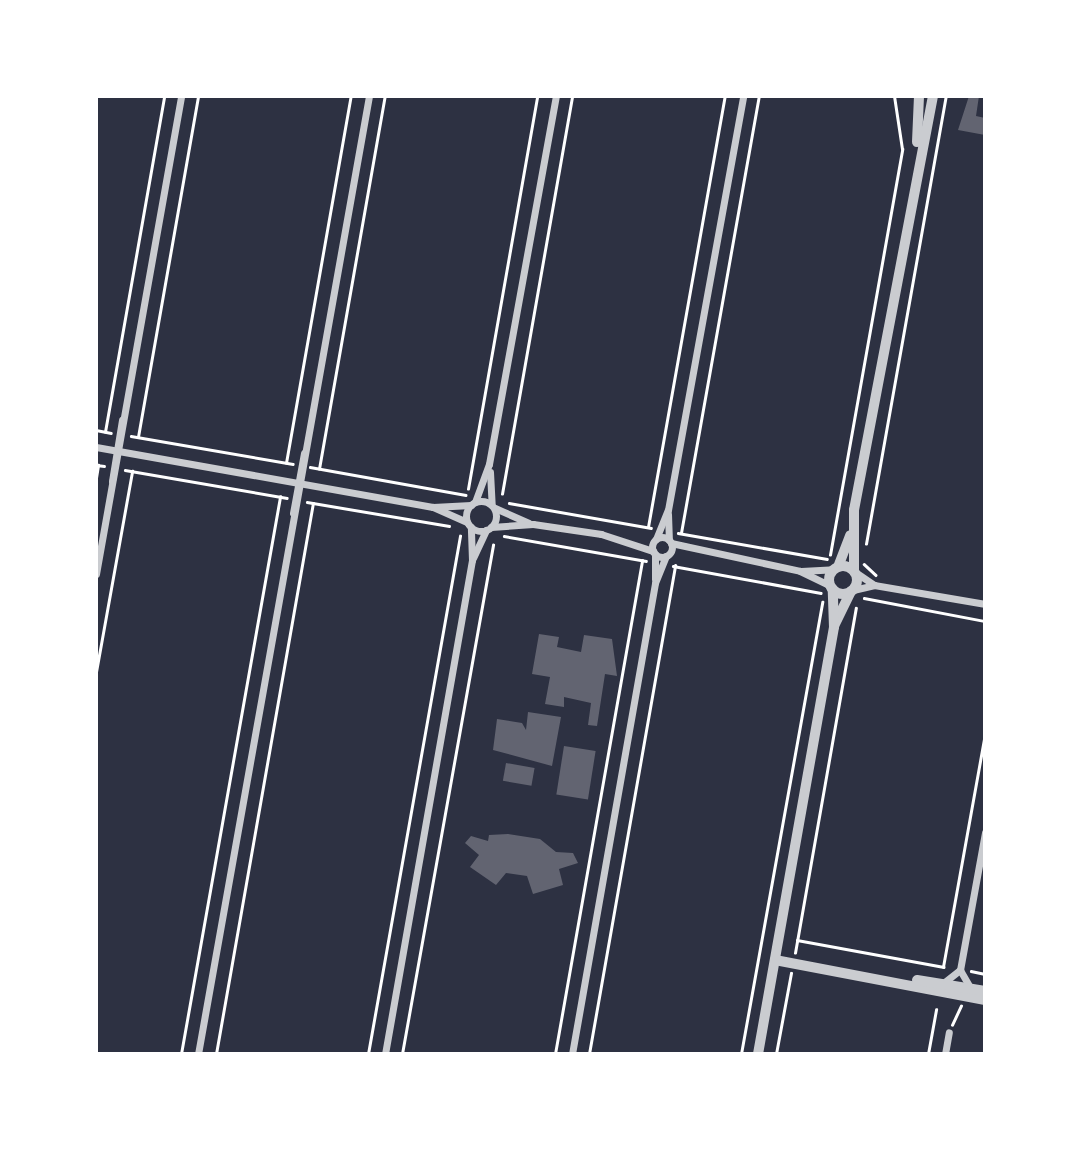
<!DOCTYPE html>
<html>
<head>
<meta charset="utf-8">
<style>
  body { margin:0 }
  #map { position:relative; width:1081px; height:1150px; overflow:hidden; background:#2d3142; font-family:"Libre Baskerville",serif }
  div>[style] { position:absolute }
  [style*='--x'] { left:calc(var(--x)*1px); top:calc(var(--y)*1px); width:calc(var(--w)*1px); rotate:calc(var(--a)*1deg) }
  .building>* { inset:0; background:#626471; transform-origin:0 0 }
  .path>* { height:2.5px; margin:-1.25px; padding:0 1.25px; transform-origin:1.25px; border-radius:1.25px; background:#fff }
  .minor>* { height:7px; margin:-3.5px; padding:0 3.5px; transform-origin:3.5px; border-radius:3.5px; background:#caccd0 }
  .minor>.ring { margin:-3.5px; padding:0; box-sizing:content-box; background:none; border:7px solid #caccd0; border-radius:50% }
  .tertiary>* { height:10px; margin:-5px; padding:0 5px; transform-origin:5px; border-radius:5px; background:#caccd0 }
  .tertiary>.ring { margin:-5px; padding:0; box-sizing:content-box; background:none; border:10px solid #caccd0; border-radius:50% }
  span { translate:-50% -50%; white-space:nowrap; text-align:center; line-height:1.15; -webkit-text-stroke:7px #fff; paint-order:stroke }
  .frame { position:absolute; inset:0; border:98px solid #fff; pointer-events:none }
</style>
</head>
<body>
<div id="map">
  <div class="building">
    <div style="clip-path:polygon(969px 96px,979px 96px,976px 116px,985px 118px,985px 135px,958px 130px)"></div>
    <div style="clip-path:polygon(539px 634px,559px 637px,557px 647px,581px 652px,584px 635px,612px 639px,617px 676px,605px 674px,597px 726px,588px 725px,591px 703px,564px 697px,564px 707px,545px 704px,550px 677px,532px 674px)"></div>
    <div style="clip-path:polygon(528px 712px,561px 717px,552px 766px,493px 750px,497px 719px,522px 723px,526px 730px)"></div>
    <div style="left:564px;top:746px;width:32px;height:49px;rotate:9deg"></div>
    <div style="left:506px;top:763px;width:29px;height:18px;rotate:10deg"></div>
    <div style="clip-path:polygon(508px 834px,540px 839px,556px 852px,573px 853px,578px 863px,559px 869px,563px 885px,533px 894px,527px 876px,506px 873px,496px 885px,470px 867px,479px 855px,465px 843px,471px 836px,488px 841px,489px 835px)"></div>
  </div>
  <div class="path">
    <div style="--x:96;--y:430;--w:15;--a:11"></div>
    <div style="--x:105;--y:432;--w:341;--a:-80"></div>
    <div style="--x:131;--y:436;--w:164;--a:9.8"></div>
    <div style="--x:138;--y:437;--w:346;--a:-80"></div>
    <div style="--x:286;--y:463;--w:373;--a:-80"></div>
    <div style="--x:96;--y:465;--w:8;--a:7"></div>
    <div style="--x:310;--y:467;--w:158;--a:10.2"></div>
    <div style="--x:319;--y:469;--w:379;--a:-80"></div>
    <div style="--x:125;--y:470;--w:164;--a:9.8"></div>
    <div style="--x:96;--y:478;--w:13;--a:-81"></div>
    <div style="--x:468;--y:489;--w:399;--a:-80"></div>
    <div style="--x:502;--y:494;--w:404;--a:-80"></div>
    <div style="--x:307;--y:502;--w:144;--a:9.6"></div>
    <div style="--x:509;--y:503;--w:144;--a:10"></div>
    <div style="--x:648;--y:527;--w:438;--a:-79.9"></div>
    <div style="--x:678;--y:533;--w:151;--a:9.9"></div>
    <div style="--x:681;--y:533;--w:444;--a:-79.9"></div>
    <div style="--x:504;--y:536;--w:144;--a:10"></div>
    <div style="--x:866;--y:544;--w:455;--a:-79.9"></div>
    <div style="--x:830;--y:555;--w:412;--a:-79.9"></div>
    <div style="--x:902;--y:149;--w:54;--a:-98.6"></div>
    <div style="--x:864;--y:564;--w:16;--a:43"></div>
    <div style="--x:673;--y:566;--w:150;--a:10.3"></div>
    <div style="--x:864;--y:598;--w:123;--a:10.8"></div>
    <div style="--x:96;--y:672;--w:204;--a:-79.8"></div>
    <div style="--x:797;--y:940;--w:149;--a:10.4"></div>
    <div style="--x:795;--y:953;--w:350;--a:-80"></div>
    <div style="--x:943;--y:967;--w:238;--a:-79.8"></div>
    <div style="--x:971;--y:971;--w:14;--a:12"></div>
    <div style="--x:952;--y:1025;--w:21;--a:-65"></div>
    <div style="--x:181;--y:1054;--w:566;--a:-79.92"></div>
    <div style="--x:216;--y:1054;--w:559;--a:-80.02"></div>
    <div style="--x:368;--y:1054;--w:526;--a:-79.93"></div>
    <div style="--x:402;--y:1054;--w:517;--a:-79.86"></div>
    <div style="--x:555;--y:1054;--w:501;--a:-79.99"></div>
    <div style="--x:589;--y:1054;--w:496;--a:-80"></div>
    <div style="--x:741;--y:1054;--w:459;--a:-79.8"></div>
    <div style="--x:776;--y:1054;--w:82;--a:-79.5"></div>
    <div style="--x:928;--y:1054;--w:45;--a:-79.7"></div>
  </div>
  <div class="minor">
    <div style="--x:96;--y:447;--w:342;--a:10.1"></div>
    <div style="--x:433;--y:507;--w:38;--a:-3"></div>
    <div style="--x:490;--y:472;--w:33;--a:87"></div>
    <div style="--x:112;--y:481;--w:62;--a:-80.7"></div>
    <div class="ring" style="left:466px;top:501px;width:23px;height:23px"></div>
    <div style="--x:475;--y:502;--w:40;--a:-69.8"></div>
    <div style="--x:489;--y:464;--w:374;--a:-79.7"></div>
    <div style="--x:433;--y:507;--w:37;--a:24"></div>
    <div style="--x:495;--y:508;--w:37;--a:24"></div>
    <div style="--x:293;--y:513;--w:61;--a:-79.6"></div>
    <div style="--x:668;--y:514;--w:26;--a:88"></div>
    <div style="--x:491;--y:527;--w:42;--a:-4.1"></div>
    <div style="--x:533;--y:524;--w:69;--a:8.4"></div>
    <div style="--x:601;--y:534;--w:55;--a:18.1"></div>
    <div class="ring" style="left:652px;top:537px;width:13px;height:13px"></div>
    <div style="--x:656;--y:539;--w:31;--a:-68"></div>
    <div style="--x:668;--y:510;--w:421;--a:-79.7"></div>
    <div style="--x:671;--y:543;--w:132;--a:12.2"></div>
    <div style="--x:800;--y:571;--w:34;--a:26"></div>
    <div style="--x:655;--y:554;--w:25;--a:90"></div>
    <div style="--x:473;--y:558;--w:31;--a:-65"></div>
    <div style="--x:801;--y:571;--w:33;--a:-3"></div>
    <div style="--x:855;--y:572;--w:23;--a:34"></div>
    <div style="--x:96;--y:574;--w:485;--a:-79.9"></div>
    <div style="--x:853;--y:590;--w:22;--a:-13"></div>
    <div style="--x:874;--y:585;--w:113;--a:9.7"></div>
    <div style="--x:960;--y:970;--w:22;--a:60"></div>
    <div style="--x:942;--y:984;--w:23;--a:-38"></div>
    <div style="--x:960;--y:970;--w:140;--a:-79.7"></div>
    <div style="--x:198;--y:1054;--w:973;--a:-79.88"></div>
    <div style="--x:385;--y:1054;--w:502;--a:-80.01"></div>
    <div style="--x:472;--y:560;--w:33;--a:-92"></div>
    <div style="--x:572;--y:1054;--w:478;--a:-80"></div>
    <div style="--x:655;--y:583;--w:29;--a:-68"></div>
    <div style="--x:945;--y:1054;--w:22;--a:-80"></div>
  </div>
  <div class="tertiary">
    <div style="--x:917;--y:142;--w:46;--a:-87.5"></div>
    <div class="ring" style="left:829px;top:566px;width:18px;height:18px"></div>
    <div style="--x:838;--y:567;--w:34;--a:-69"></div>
    <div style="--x:854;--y:571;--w:61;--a:-90"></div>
    <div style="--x:854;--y:510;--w:421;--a:-79.2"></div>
    <div style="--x:834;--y:626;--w:39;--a:-64"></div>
    <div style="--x:775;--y:960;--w:214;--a:10.8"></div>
    <div style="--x:917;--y:980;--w:69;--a:9.2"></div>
    <div style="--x:758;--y:1054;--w:434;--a:-79.9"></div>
    <div style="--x:834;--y:627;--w:38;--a:-92"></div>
  </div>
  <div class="frame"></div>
</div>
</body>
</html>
